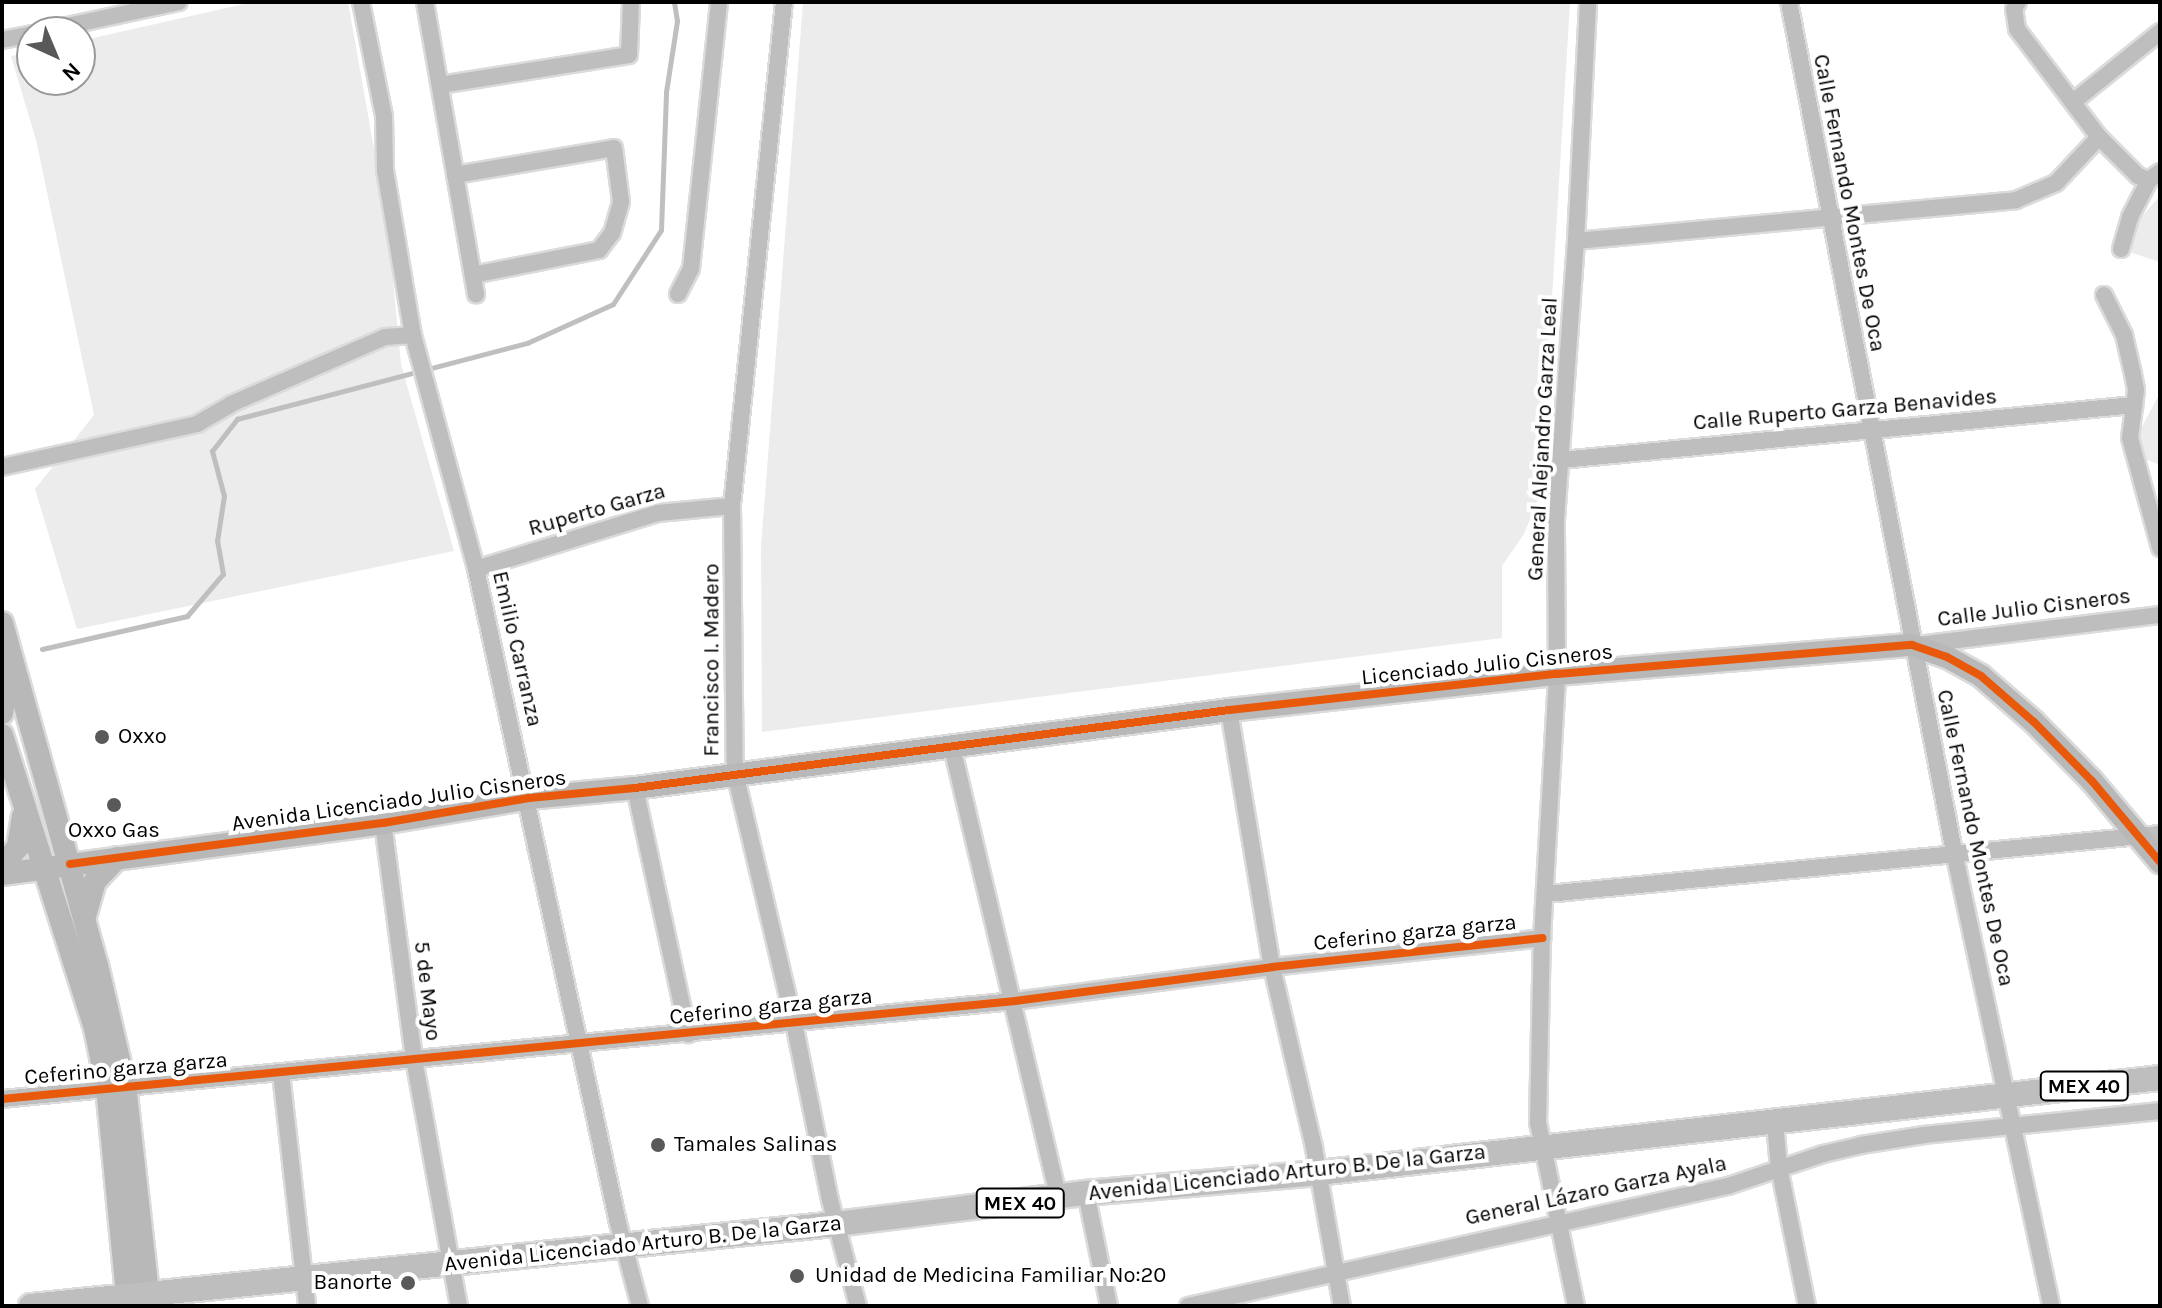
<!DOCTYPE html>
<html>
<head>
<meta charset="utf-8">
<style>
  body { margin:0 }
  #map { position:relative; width:2162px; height:1308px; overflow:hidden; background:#fff; font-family:Karla,sans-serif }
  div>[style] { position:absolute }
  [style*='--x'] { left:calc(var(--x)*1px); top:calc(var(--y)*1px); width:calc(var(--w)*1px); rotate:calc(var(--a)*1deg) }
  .green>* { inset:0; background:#ececec }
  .stream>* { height:5px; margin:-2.5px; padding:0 2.5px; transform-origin:2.5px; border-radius:2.5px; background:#bfbfbf }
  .roads { filter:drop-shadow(2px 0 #dbdbdb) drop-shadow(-2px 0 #dbdbdb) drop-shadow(0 2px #dbdbdb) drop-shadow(0 -2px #dbdbdb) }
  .street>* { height:16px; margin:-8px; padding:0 8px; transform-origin:8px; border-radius:8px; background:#bebebe }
  .secondary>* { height:22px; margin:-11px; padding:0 11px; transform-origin:11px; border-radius:11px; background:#b8b8b8 }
  .primary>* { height:24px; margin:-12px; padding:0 12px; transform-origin:12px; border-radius:12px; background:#bebebe }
  .cycleway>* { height:8px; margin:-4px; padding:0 4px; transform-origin:4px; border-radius:4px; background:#e8590c }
  .dots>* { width:22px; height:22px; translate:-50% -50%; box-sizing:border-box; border:4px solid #fff; border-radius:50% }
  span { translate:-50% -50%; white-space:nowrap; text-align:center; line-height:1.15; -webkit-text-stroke:8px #fff; paint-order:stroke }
  .shield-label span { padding:2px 6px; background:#fff; border:2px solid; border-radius:6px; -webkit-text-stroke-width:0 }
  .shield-label { font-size:20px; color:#000; font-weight:700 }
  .street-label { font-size:22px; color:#000 }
  .poi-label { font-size:22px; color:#000 }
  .left { translate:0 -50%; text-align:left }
  .right { translate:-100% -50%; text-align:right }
  .frame { position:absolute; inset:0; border:4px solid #000; pointer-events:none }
  .north { position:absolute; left:16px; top:16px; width:80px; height:80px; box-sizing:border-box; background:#fff; border:2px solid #999; border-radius:50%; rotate:136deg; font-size:22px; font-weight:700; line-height:32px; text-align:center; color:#000 }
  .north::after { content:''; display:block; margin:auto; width:28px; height:36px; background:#595959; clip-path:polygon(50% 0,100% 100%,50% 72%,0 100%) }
</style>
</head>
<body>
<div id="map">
  <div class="green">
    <div style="clip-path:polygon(253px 2px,348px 2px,388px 228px,401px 364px,454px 551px,77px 629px,35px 489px,94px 415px,36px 140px,11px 56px,32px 52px,32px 80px,80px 80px,80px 41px)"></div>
    <div style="clip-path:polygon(803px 2px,1570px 2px,1540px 495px,1524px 534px,1502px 566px,1502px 638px,762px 732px,761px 547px)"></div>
    <div style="clip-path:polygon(2160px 196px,2160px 262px,2123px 250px,2126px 234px)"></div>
    <div style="clip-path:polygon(2160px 393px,2160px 465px,2145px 459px,2139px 432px)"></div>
  </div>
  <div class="stream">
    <div style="--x:42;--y:649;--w:149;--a:-12.8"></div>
    <div style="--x:187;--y:616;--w:55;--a:-49.4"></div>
    <div style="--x:223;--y:574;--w:34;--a:-100"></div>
    <div style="--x:217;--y:541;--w:46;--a:-81.2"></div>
    <div style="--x:224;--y:496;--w:47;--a:-104.9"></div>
    <div style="--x:212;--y:451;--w:41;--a:-52"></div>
    <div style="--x:237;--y:419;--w:300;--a:-14.7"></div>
    <div style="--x:527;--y:343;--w:94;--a:-24.4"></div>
    <div style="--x:613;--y:304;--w:88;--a:-57"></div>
    <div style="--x:661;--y:230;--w:138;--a:-87.9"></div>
    <div style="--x:666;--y:92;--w:72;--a:-81.2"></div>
    <div style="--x:677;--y:21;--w:19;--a:-99"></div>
  </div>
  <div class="roads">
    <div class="street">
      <div style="--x:361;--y:2;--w:116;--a:78.6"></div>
      <div style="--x:384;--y:116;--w:54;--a:88.9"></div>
      <div style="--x:385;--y:170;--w:167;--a:80.4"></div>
      <div style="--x:413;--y:335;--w:242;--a:74.9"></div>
      <div style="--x:476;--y:569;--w:669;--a:77.75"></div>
      <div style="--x:618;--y:1223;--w:86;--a:75.2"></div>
      <div style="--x:425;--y:2;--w:297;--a:80.1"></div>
      <div style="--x:784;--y:2;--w:507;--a:95.89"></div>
      <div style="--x:732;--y:506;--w:267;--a:89.4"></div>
      <div style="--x:735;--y:773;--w:257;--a:76.7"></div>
      <div style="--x:794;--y:1023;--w:181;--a:78.5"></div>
      <div style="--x:830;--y:1200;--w:110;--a:75.2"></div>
      <div style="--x:1789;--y:2;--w:866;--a:79.01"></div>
      <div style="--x:1954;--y:852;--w:464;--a:77.9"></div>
      <div style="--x:2018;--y:2;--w:8;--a:120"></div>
      <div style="--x:2014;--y:9;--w:20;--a:81"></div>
      <div style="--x:2017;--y:29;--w:136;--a:52.8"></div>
      <div style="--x:2099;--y:137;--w:55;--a:45"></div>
      <div style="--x:2138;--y:176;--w:12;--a:20"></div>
      <div style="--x:39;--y:32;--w:143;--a:-12.1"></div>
      <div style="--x:2;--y:40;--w:31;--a:-11"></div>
      <div style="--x:440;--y:85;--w:191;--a:-9"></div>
      <div style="--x:629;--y:55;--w:53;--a:-87.8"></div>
      <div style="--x:2073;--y:102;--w:112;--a:-38.8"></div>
      <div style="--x:455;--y:175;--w:161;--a:-9.6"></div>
      <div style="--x:614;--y:148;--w:54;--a:82.6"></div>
      <div style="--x:621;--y:202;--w:32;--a:106"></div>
      <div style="--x:612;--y:233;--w:21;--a:127"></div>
      <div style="--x:599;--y:250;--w:128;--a:168.8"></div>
      <div style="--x:1576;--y:241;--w:442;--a:-5.3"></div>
      <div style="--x:2016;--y:200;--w:43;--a:-23"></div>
      <div style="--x:2056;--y:183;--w:63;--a:-46.9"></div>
      <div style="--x:2121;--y:249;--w:33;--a:-74"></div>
      <div style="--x:2130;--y:217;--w:42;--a:-62.8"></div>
      <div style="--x:2149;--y:180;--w:14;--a:-36"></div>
      <div style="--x:678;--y:294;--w:28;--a:-63"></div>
      <div style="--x:691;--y:269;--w:268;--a:-84"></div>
      <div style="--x:2104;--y:295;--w:45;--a:63.4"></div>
      <div style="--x:2124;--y:335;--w:40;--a:77"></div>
      <div style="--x:2133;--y:374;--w:16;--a:79"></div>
      <div style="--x:2136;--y:390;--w:48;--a:97.1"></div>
      <div style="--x:2130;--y:438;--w:114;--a:74.7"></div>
      <div style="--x:1561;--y:460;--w:576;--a:-5.48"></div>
      <div style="--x:2;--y:467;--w:200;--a:-12.4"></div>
      <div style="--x:197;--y:424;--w:39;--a:-30"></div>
      <div style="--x:231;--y:404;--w:168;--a:-23.5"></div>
      <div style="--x:385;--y:337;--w:28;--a:-4"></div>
      <div style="--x:476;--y:569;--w:190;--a:-17.1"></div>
      <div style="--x:658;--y:513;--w:74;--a:-5.4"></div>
      <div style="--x:1918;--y:645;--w:244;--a:-7.1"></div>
      <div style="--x:1229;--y:710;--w:261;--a:80.5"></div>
      <div style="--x:1272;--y:967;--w:186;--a:76.9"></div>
      <div style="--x:1314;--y:1148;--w:160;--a:80"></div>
      <div style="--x:952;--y:747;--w:464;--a:76.7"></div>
      <div style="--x:635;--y:788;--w:252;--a:77.8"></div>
      <div style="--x:383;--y:823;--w:238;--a:82.5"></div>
      <div style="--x:414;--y:1059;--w:251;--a:79.7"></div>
      <div style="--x:1547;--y:894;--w:616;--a:-5.59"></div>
      <div style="--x:281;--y:1073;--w:234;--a:83.6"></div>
      <div style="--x:2;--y:1099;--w:1018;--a:-5.53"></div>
      <div style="--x:1015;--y:1001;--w:259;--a:-7.5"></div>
      <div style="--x:1272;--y:967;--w:272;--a:-6.1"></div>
      <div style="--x:1775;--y:1123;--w:44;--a:84.8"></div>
      <div style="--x:1779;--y:1167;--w:142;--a:78.6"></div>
      <div style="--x:1086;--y:1193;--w:115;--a:78.5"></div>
      <div style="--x:1188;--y:1306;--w:553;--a:-12.53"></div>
      <div style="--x:1728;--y:1186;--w:100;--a:-18.6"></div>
      <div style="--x:1823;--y:1154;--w:39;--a:-13"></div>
      <div style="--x:1861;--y:1145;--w:64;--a:-9"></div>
      <div style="--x:1924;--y:1135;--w:237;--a:-5.8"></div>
      <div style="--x:1576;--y:1306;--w:187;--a:-101.7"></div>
      <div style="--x:1538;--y:1123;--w:185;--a:-88.8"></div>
      <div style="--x:1542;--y:938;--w:264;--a:-86.7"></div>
      <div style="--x:1557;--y:674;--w:154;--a:-90.4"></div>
      <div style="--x:1556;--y:520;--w:280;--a:-85.9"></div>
      <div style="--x:1576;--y:241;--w:239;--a:-87.1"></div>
    </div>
    <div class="secondary">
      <div style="--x:2;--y:623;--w:355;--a:74.5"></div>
      <div style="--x:97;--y:965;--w:123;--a:76.9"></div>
      <div style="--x:125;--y:1085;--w:210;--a:83.7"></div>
      <div style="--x:2;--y:713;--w:55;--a:-80.5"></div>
      <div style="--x:2;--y:735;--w:307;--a:72.4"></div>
      <div style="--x:95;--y:1028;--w:60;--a:78.5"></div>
      <div style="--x:107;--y:1087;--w:210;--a:84.5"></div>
      <div style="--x:2;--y:866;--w:25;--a:-50"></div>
      <div style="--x:18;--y:847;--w:31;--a:-81"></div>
      <div style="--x:2;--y:874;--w:384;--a:-7.6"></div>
      <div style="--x:383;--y:823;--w:148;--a:-9.7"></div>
      <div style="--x:529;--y:798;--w:106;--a:-5.4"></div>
      <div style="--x:635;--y:788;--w:599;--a:-7.48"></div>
      <div style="--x:1229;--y:710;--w:330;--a:-6.3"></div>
      <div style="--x:1557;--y:674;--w:356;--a:-4.7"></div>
      <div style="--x:1912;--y:645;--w:37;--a:19"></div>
      <div style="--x:1947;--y:657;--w:39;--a:29"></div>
      <div style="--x:1981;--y:676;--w:70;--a:41"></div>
      <div style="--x:2034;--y:722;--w:83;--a:45.5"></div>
      <div style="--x:2092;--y:781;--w:106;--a:50"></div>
      <div style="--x:85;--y:916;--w:36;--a:-74"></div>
      <div style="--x:95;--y:881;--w:32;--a:-46"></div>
    </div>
    <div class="primary">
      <div style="--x:31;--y:1306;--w:809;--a:-5.82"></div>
      <div style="--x:836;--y:1224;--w:252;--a:-7.1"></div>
      <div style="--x:1086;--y:1193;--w:233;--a:-4.9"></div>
      <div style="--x:1318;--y:1173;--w:847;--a:-6.44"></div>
    </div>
  </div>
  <div class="cycleway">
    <div style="--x:70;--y:864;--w:316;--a:-7.5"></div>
    <div style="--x:383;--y:823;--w:148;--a:-9.7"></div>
    <div style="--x:529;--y:798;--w:106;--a:-5.4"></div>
    <div style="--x:635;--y:788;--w:599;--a:-7.48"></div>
    <div style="--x:1229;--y:710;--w:330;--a:-6.3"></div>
    <div style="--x:1557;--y:674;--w:356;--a:-4.7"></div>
    <div style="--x:1912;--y:645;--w:37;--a:19"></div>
    <div style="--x:1947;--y:657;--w:39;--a:29"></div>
    <div style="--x:1981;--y:676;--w:70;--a:41"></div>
    <div style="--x:2034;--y:722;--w:83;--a:45.5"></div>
    <div style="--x:2092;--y:781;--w:106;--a:50"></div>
    <div style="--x:2;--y:1099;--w:1018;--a:-5.53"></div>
    <div style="--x:1015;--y:1001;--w:259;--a:-7.5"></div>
    <div style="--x:1272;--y:967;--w:272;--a:-6.1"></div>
  </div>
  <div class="dots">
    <div style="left:102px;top:737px;background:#595959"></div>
    <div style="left:114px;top:805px;background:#595959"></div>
    <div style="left:658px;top:1145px;background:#595959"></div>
    <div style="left:797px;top:1276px;background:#595959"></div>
    <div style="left:408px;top:1283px;background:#595959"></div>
  </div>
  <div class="shield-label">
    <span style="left:2084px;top:1086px">MEX 40</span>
    <span style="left:1020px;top:1203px">MEX 40</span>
  </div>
  <div class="street-label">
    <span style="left:1849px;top:203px;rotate:79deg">Calle Fernando Montes De Oca</span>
    <span style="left:1845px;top:410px;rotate:-5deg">Calle Ruperto Garza Benavides</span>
    <span style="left:1543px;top:439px;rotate:-87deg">General Alejandro Garza Leal</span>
    <span style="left:597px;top:510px;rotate:-16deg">Ruperto Garza</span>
    <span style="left:2034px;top:608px;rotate:-7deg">Calle Julio Cisneros</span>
    <span style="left:517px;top:649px;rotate:77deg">Emilio Carranza</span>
    <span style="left:712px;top:660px;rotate:-90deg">Francisco I. Madero</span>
    <span style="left:1487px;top:665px;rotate:-6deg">Licenciado Julio Cisneros</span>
    <span style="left:399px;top:801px;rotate:-8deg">Avenida Licenciado Julio Cisneros</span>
    <span style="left:1975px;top:838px;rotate:78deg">Calle Fernando Montes De Oca</span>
    <span style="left:1415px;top:933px;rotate:-6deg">Ceferino garza garza</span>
    <span style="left:427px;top:991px;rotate:83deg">5 de Mayo</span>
    <span style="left:771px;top:1007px;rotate:-6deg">Ceferino garza garza</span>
    <span style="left:126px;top:1069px;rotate:-5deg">Ceferino garza garza</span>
    <span style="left:1287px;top:1173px;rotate:-6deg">Avenida Licenciado Arturo B. De la Garza</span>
    <span style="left:1596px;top:1191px;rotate:-12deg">General Lázaro Garza Ayala</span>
    <span style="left:643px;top:1244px;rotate:-6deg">Avenida Licenciado Arturo B. De la Garza</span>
  </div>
  <div class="poi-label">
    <span class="left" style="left:118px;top:737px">Oxxo</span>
    <span style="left:114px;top:831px">Oxxo Gas</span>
    <span class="left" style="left:674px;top:1145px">Tamales Salinas</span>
    <span class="left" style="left:815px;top:1276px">Unidad de Medicina Familiar No:20</span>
    <span class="right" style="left:392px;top:1283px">Banorte</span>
  </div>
  <div class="frame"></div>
  <div class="north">N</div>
</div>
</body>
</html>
